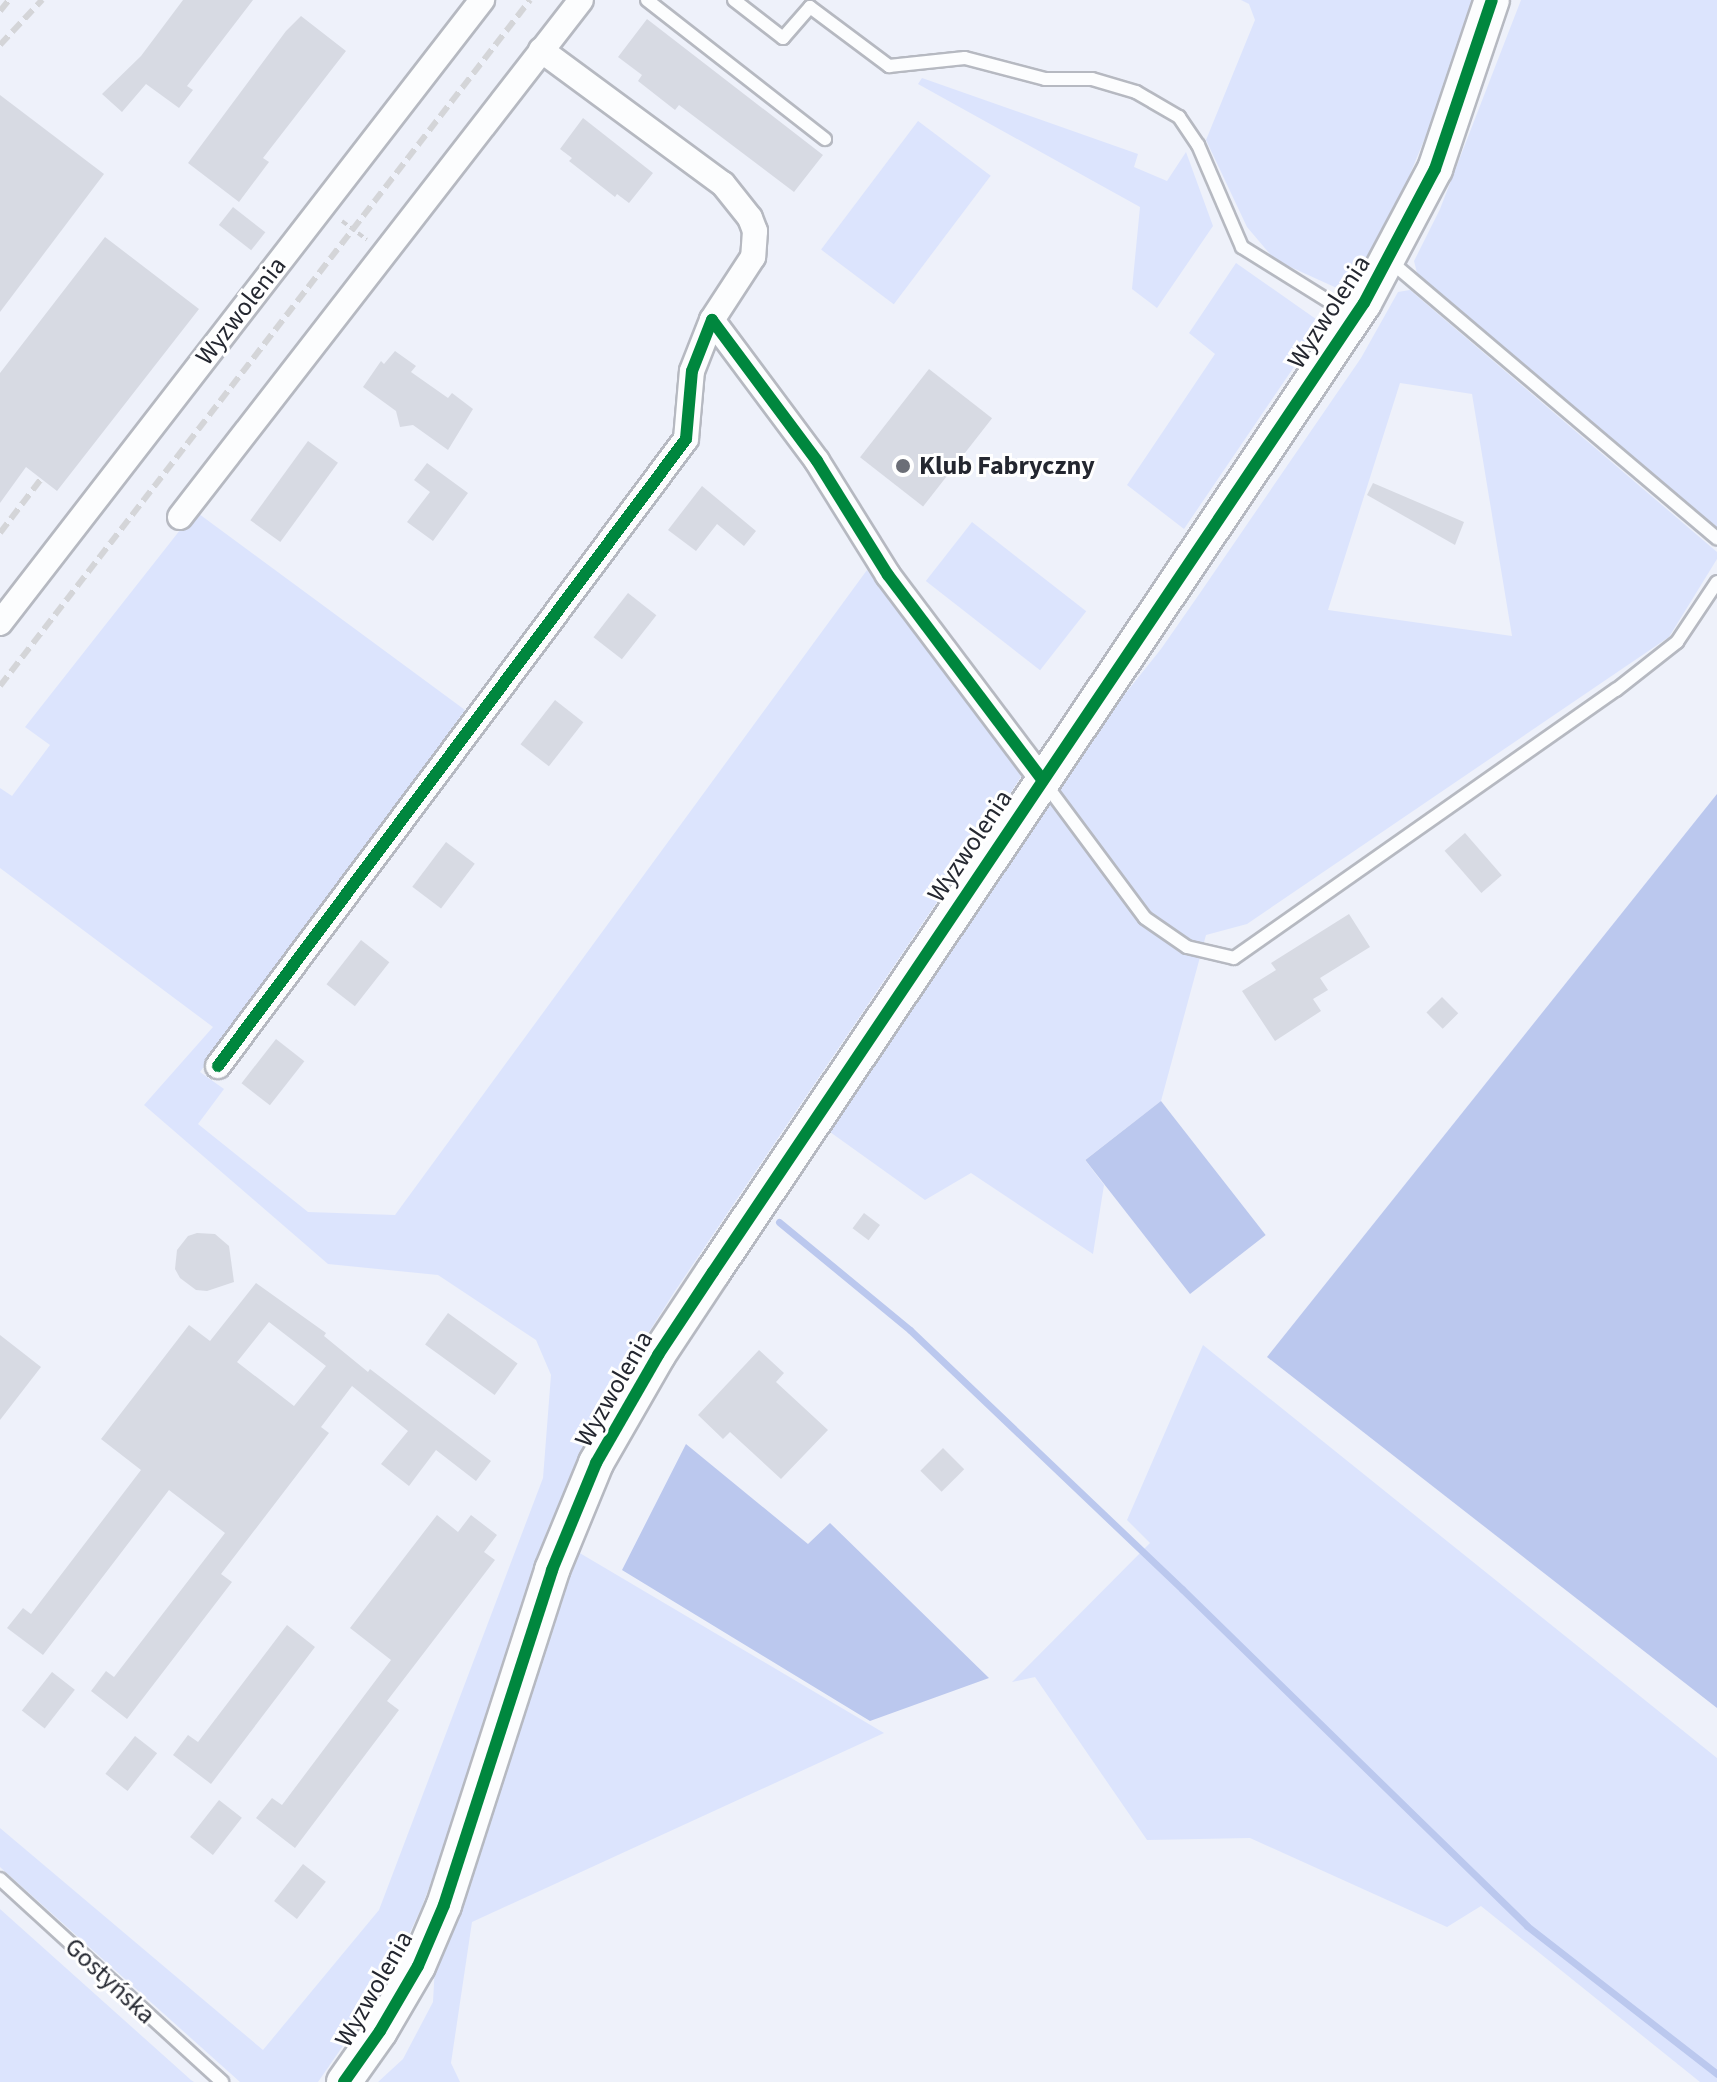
<!DOCTYPE html>
<html>
<head>
<meta charset="utf-8">
<style>
  body { margin:0 }
  #map { position:relative; width:1717px; height:2082px; overflow:hidden; background:#eef1fa; font-family:"Source Sans 3",sans-serif }
  div>[style] { position:absolute }
  [style*='--x'] { left:calc(var(--x)*1px); top:calc(var(--y)*1px); width:calc(var(--w)*1px); rotate:calc(var(--a)*1deg) }
  .green>* { inset:0; background:#dce4fd; transform-origin:0 0 }
  .water>* { inset:0; background:#bbc8ee; transform-origin:0 0 }
  .stream>* { height:7px; margin:-3.5px; padding:0 3.5px; transform-origin:3.5px; border-radius:3.5px; background:#bbc8ee }
  .building>* { inset:0; background:#d7dae3; transform-origin:0 0 }
  .path>* { height:4px; margin-top:-2px; transform-origin:0; background:repeating-linear-gradient(90deg,#d0d1d5 0 6px,transparent 0 10px) }
  .roads { filter:drop-shadow(2px 0 #b6b9c1) drop-shadow(-2px 0 #b6b9c1) drop-shadow(0 2px #b6b9c1) drop-shadow(0 -2px #b6b9c1) }
  .lane>* { height:12px; margin:-6px; padding:0 6px; transform-origin:6px; border-radius:6px; background:#fcfdfe }
  .street>* { height:24px; margin:-12px; padding:0 12px; transform-origin:12px; border-radius:12px; background:#fcfdfe }
  .secondary>* { height:34px; margin:-17px; padding:0 17px; transform-origin:17px; border-radius:17px; background:#fcfdfe }
  .rail>* { height:6px; margin-top:-3px; transform-origin:0; background:repeating-linear-gradient(90deg,#d4d5d8 0 12px,transparent 0 18px) }
  .cycleway>* { height:12px; margin:-6px; padding:0 6px; transform-origin:6px; border-radius:6px; background:#00873e }
  .dots>* { width:22px; height:22px; translate:-50% -50%; box-sizing:border-box; border:4px solid #fff; border-radius:50% }
  span { translate:-50% -50%; white-space:nowrap; text-align:center; line-height:1.15; -webkit-text-stroke:6px #fff; paint-order:stroke }
  .street-label { font-size:26px; color:#242730 }
  .poi-label { font-size:26px; color:#242730; font-weight:700 }
  .left { translate:0 -50%; text-align:left }
</style>
</head>
<body>
<div id="map">
  <div class="green">
    <div style="clip-path:polygon(1241px 0,1474px 0,1457px 60px,1399px 201px,1350px 294px,1275px 260px,1247px 227px,1206px 140px,1255px 20px,1249px 4px)"></div>
    <div style="clip-path:polygon(1521px 0,1717px 0,1717px 528px,1418px 277px,1414px 261px,1440px 209px)"></div>
    <div style="clip-path:polygon(922px 78px,1138px 154px,1134px 167px,1167px 181px,1186px 152px,1213px 226px,1157px 308px,1132px 289px,1140px 207px,918px 84px)"></div>
    <div style="left:918px;top:121px;width:91px;height:161px;rotate:37deg"></div>
    <div style="clip-path:polygon(1236px 263px,1323px 324px,1184px 529px,1127px 485px,1215px 354px,1189px 333px)"></div>
    <div style="clip-path:polygon(evenodd,1410px 290px,1717px 552px,1717px 559px,1669px 637px,1247px 924px,1206px 935px,1161px 1101px,1085px 1160px,1104px 1185px,1093px 1254px,971px 1173px,925px 1200px,830px 1132px,1069px 764px,1161px 649px,1200px 593px,1361px 358px,1398px 292px,1410px 290px,1400px 383px,1472px 394px,1512px 636px,1328px 610px,1400px 383px)"></div>
    <div style="clip-path:polygon(195px 511px,465px 710px,200px 1072px,224px 1089px,198px 1124px,308px 1212px,395px 1215px,867px 570px,1008px 751px,1021px 777px,675px 1291px,612px 1390px,547px 1530px,470px 1778px,421px 1909px,385px 1985px,318px 2082px,240px 2082px,0 1867px,0 1828px,263px 2050px,379px 1910px,543px 1478px,551px 1375px,536px 1340px,438px 1275px,328px 1264px,144px 1105px,213px 1027px,0 868px,0 788px,12px 796px,50px 745px,25px 727px)"></div>
    <div style="left:972px;top:522px;width:145px;height:75px;rotate:38deg"></div>
    <div style="clip-path:polygon(1203px 1345px,1717px 1758px,1717px 2082px,1700px 2082px,1481px 1906px,1447px 1927px,1250px 1838px,1147px 1840px,1035px 1677px,1012px 1682px,1150px 1543px,1127px 1520px)"></div>
    <div style="clip-path:polygon(578px 1552px,884px 1733px,472px 1922px,451px 2063px,460px 2082px,378px 2082px,403px 2059px,433px 2002px,435px 1965px)"></div>
    <div style="clip-path:polygon(0 1909px,191px 2080px,194px 2082px,0 2082px)"></div>
  </div>
  <div class="water">
    <div style="clip-path:polygon(1717px 794px,1717px 1708px,1267px 1357px)"></div>
    <div style="left:1161px;top:1101px;width:170px;height:96px;rotate:52deg"></div>
    <div style="clip-path:polygon(686px 1444px,808px 1544px,830px 1523px,989px 1678px,870px 1721px,622px 1570px)"></div>
  </div>
  <div class="stream">
    <div style="--x:779;--y:1222;--w:170;--a:39.5"></div>
    <div style="--x:910;--y:1330;--w:376;--a:43.6"></div>
    <div style="--x:1182;--y:1589;--w:482;--a:44.3"></div>
    <div style="--x:1527;--y:1926;--w:241;--a:37.9"></div>
  </div>
  <div class="building">
    <div style="clip-path:polygon(183px 0,253px 0,187px 86px,193px 90px,179px 108px,146px 84px,122px 112px,102px 94px,141px 56px)"></div>
    <div style="clip-path:polygon(301px 16px,346px 51px,263px 158px,269px 162px,239px 202px,188px 163px,286px 31px)"></div>
    <div style="clip-path:polygon(647px 19px,823px 155px,794px 192px,679px 105px,675px 110px,638px 81px,642px 75px,618px 57px)"></div>
    <div style="clip-path:polygon(0 95px,104px 174px,0 312px)"></div>
    <div style="clip-path:polygon(583px 118px,653px 173px,629px 203px,617px 194px,615px 197px,569px 161px,572px 158px,560px 149px)"></div>
    <div style="left:233px;top:207px;width:41px;height:23px;rotate:38deg"></div>
    <div style="clip-path:polygon(105px 237px,199px 309px,57px 491px,26px 467px,0 503px,0 373px)"></div>
    <div style="clip-path:polygon(395px 351px,416px 366px,411px 372px,448px 398px,452px 393px,473px 409px,448px 450px,413px 425px,400px 427px,396px 411px,363px 387px,381px 361px,384px 364px)"></div>
    <div style="left:929px;top:369px;width:80px;height:112px;rotate:38deg"></div>
    <div style="left:308px;top:441px;width:37px;height:98px;rotate:36deg"></div>
    <div style="clip-path:polygon(427px 463px,468px 493px,433px 541px,407px 522px,430px 492px,414px 480px)"></div>
    <div style="clip-path:polygon(1373px 483px,1464px 522px,1455px 545px,1367px 495px)"></div>
    <div style="clip-path:polygon(702px 486px,756px 531px,744px 546px,717px 524px,696px 551px,668px 530px)"></div>
    <div style="left:628px;top:593px;width:36px;height:56px;rotate:38deg"></div>
    <div style="left:555px;top:700px;width:36px;height:56px;rotate:38deg"></div>
    <div style="left:1465px;top:833px;width:56px;height:27px;rotate:49deg"></div>
    <div style="left:446px;top:842px;width:36px;height:56px;rotate:37deg"></div>
    <div style="clip-path:polygon(1349px 914px,1370px 947px,1320px 978px,1328px 990px,1313px 999px,1321px 1011px,1275px 1041px,1242px 991px,1276px 970px,1271px 963px)"></div>
    <div style="left:361px;top:940px;width:36px;height:56px;rotate:38deg"></div>
    <div style="left:1442px;top:997px;width:23px;height:22px;rotate:45deg"></div>
    <div style="left:276px;top:1039px;width:36px;height:56px;rotate:38deg"></div>
    <div style="left:864px;top:1213px;width:20px;height:19px;rotate:37deg"></div>
    <div style="clip-path:polygon(197px 1233px,215px 1234px,229px 1246px,234px 1282px,207px 1291px,196px 1290px,180px 1278px,175px 1269px,177px 1250px,188px 1236px)"></div>
    <div style="clip-path:polygon(evenodd,256px 1283px,326px 1333px,324px 1336px,368px 1372px,370px 1369px,491px 1461px,476px 1481px,436px 1450px,409px 1486px,381px 1464px,408px 1431px,352px 1386px,321px 1427px,329px 1433px,221px 1574px,232px 1582px,127px 1719px,91px 1691px,106px 1671px,114px 1677px,225px 1533px,169px 1490px,43px 1655px,7px 1628px,23px 1608px,31px 1614px,141px 1470px,101px 1439px,189px 1325px,210px 1341px,256px 1283px,269px 1322px,326px 1366px,294px 1406px,237px 1362px,269px 1322px)"></div>
    <div style="left:448px;top:1313px;width:86px;height:39px;rotate:36deg"></div>
    <div style="clip-path:polygon(0 1335px,41px 1367px,0 1420px)"></div>
    <div style="clip-path:polygon(759px 1350px,784px 1373px,776px 1382px,828px 1430px,781px 1479px,730px 1432px,723px 1439px,698px 1415px)"></div>
    <div style="left:943px;top:1448px;width:30px;height:32px;rotate:45deg"></div>
    <div style="clip-path:polygon(437px 1515px,458px 1532px,471px 1515px,497px 1535px,484px 1552px,495px 1560px,387px 1701px,399px 1710px,295px 1848px,256px 1818px,272px 1798px,282px 1805px,391px 1660px,350px 1628px)"></div>
    <div style="clip-path:polygon(287px 1625px,315px 1647px,211px 1784px,173px 1755px,188px 1735px,198px 1742px)"></div>
    <div style="left:52px;top:1672px;width:29px;height:49px;rotate:38deg"></div>
    <div style="left:135px;top:1736px;width:28px;height:48px;rotate:38deg"></div>
    <div style="left:219px;top:1800px;width:29px;height:47px;rotate:38deg"></div>
    <div style="left:303px;top:1864px;width:29px;height:47px;rotate:38deg"></div>
  </div>
  <div class="path">
    <div style="--x:342;--y:221;--w:31;--a:37"></div>
  </div>
  <div class="roads">
    <div class="lane">
      <div style="--x:647;--y:0;--w:226;--a:38"></div>
      <div style="--x:734;--y:0;--w:62;--a:37.8"></div>
      <div style="--x:783;--y:38;--w:41;--a:-48.9"></div>
      <div style="--x:810;--y:7;--w:99;--a:36.8"></div>
      <div style="--x:889;--y:66;--w:76;--a:-6"></div>
      <div style="--x:965;--y:58;--w:83;--a:14.7"></div>
      <div style="--x:1045;--y:79;--w:47;--a:0"></div>
      <div style="--x:1092;--y:79;--w:46;--a:16.5"></div>
      <div style="--x:1136;--y:92;--w:50;--a:30.2"></div>
      <div style="--x:1179;--y:117;--w:34;--a:56"></div>
      <div style="--x:1198;--y:145;--w:111;--a:66.7"></div>
      <div style="--x:1242;--y:247;--w:128;--a:32"></div>
      <div style="--x:1390;--y:261;--w:429;--a:40.3"></div>
      <div style="--x:1044;--y:782;--w:169;--a:53.4"></div>
      <div style="--x:1145;--y:918;--w:51;--a:34.6"></div>
      <div style="--x:1187;--y:947;--w:48;--a:13.2"></div>
      <div style="--x:1234;--y:958;--w:467;--a:-35.1"></div>
      <div style="--x:1616;--y:690;--w:78;--a:-38.2"></div>
      <div style="--x:1677;--y:642;--w:72;--a:-56.3"></div>
      <div style="--x:0;--y:1879;--w:301;--a:42.4"></div>
    </div>
    <div class="street">
      <div style="--x:541;--y:50;--w:226;--a:36.4"></div>
      <div style="--x:723;--y:184;--w:43;--a:51.5"></div>
      <div style="--x:750;--y:218;--w:14;--a:69"></div>
      <div style="--x:755;--y:231;--w:26;--a:94"></div>
      <div style="--x:753;--y:257;--w:75;--a:123.1"></div>
      <div style="--x:180;--y:517;--w:654;--a:-52.2"></div>
      <div style="--x:0;--y:623;--w:788;--a:-52.27"></div>
      <div style="--x:218;--y:1066;--w:782;--a:-53.26"></div>
      <div style="--x:686;--y:439;--w:68;--a:-85"></div>
      <div style="--x:692;--y:371;--w:55;--a:-68.6"></div>
      <div style="--x:712;--y:320;--w:176;--a:53.3"></div>
      <div style="--x:817;--y:461;--w:134;--a:58.1"></div>
      <div style="--x:888;--y:575;--w:254;--a:53"></div>
    </div>
    <div class="secondary">
      <div style="--x:344;--y:2082;--w:62;--a:-54.8"></div>
      <div style="--x:380;--y:2031;--w:75;--a:-59.7"></div>
      <div style="--x:418;--y:1966;--w:66;--a:-66.9"></div>
      <div style="--x:444;--y:1905;--w:352;--a:-72.1"></div>
      <div style="--x:552;--y:1570;--w:116;--a:-67.6"></div>
      <div style="--x:596;--y:1463;--w:125;--a:-60.1"></div>
      <div style="--x:658;--y:1355;--w:100;--a:-56.5"></div>
      <div style="--x:713;--y:1272;--w:1167;--a:-56.11"></div>
      <div style="--x:1364;--y:303;--w:152;--a:-62.1"></div>
      <div style="--x:1435;--y:169;--w:178;--a:-71.4"></div>
    </div>
  </div>
  <div class="rail">
    <div style="--x:0;--y:11;--w:14;--a:-51"></div>
    <div style="--x:0;--y:45;--w:62;--a:-47"></div>
    <div style="--x:0;--y:533;--w:68;--a:-52.8"></div>
    <div style="--x:0;--y:686;--w:867;--a:-52.31"></div>
  </div>
  <div class="cycleway">
    <div style="--x:218;--y:1066;--w:782;--a:-53.26"></div>
    <div style="--x:686;--y:439;--w:68;--a:-85"></div>
    <div style="--x:692;--y:371;--w:55;--a:-68.6"></div>
    <div style="--x:712;--y:320;--w:176;--a:53.3"></div>
    <div style="--x:817;--y:461;--w:134;--a:58.1"></div>
    <div style="--x:888;--y:575;--w:254;--a:53"></div>
    <div style="--x:344;--y:2082;--w:62;--a:-54.8"></div>
    <div style="--x:380;--y:2031;--w:75;--a:-59.7"></div>
    <div style="--x:418;--y:1966;--w:66;--a:-66.9"></div>
    <div style="--x:444;--y:1905;--w:352;--a:-72.1"></div>
    <div style="--x:552;--y:1570;--w:116;--a:-67.6"></div>
    <div style="--x:596;--y:1463;--w:125;--a:-60.1"></div>
    <div style="--x:658;--y:1355;--w:100;--a:-56.5"></div>
    <div style="--x:713;--y:1272;--w:1167;--a:-56.11"></div>
    <div style="--x:1364;--y:303;--w:152;--a:-62.1"></div>
    <div style="--x:1435;--y:169;--w:178;--a:-71.4"></div>
  </div>
  <div class="dots">
    <div style="left:903px;top:466px;background:#6b6e77"></div>
  </div>
  <div class="street-label">
    <span style="left:241px;top:311px;rotate:-52deg">Wyzwolenia</span>
    <span style="left:1329px;top:312px;rotate:-57deg">Wyzwolenia</span>
    <span style="left:970px;top:846px;rotate:-56deg">Wyzwolenia</span>
    <span style="left:614px;top:1389px;rotate:-60deg">Wyzwolenia</span>
    <span style="left:110px;top:1981px;rotate:43deg">Gostyńska</span>
    <span style="left:374px;top:1989px;rotate:-60deg">Wyzwolenia</span>
  </div>
  <div class="poi-label">
    <span class="left" style="left:919px;top:466px">Klub Fabryczny</span>
  </div>
</div>
</body>
</html>
